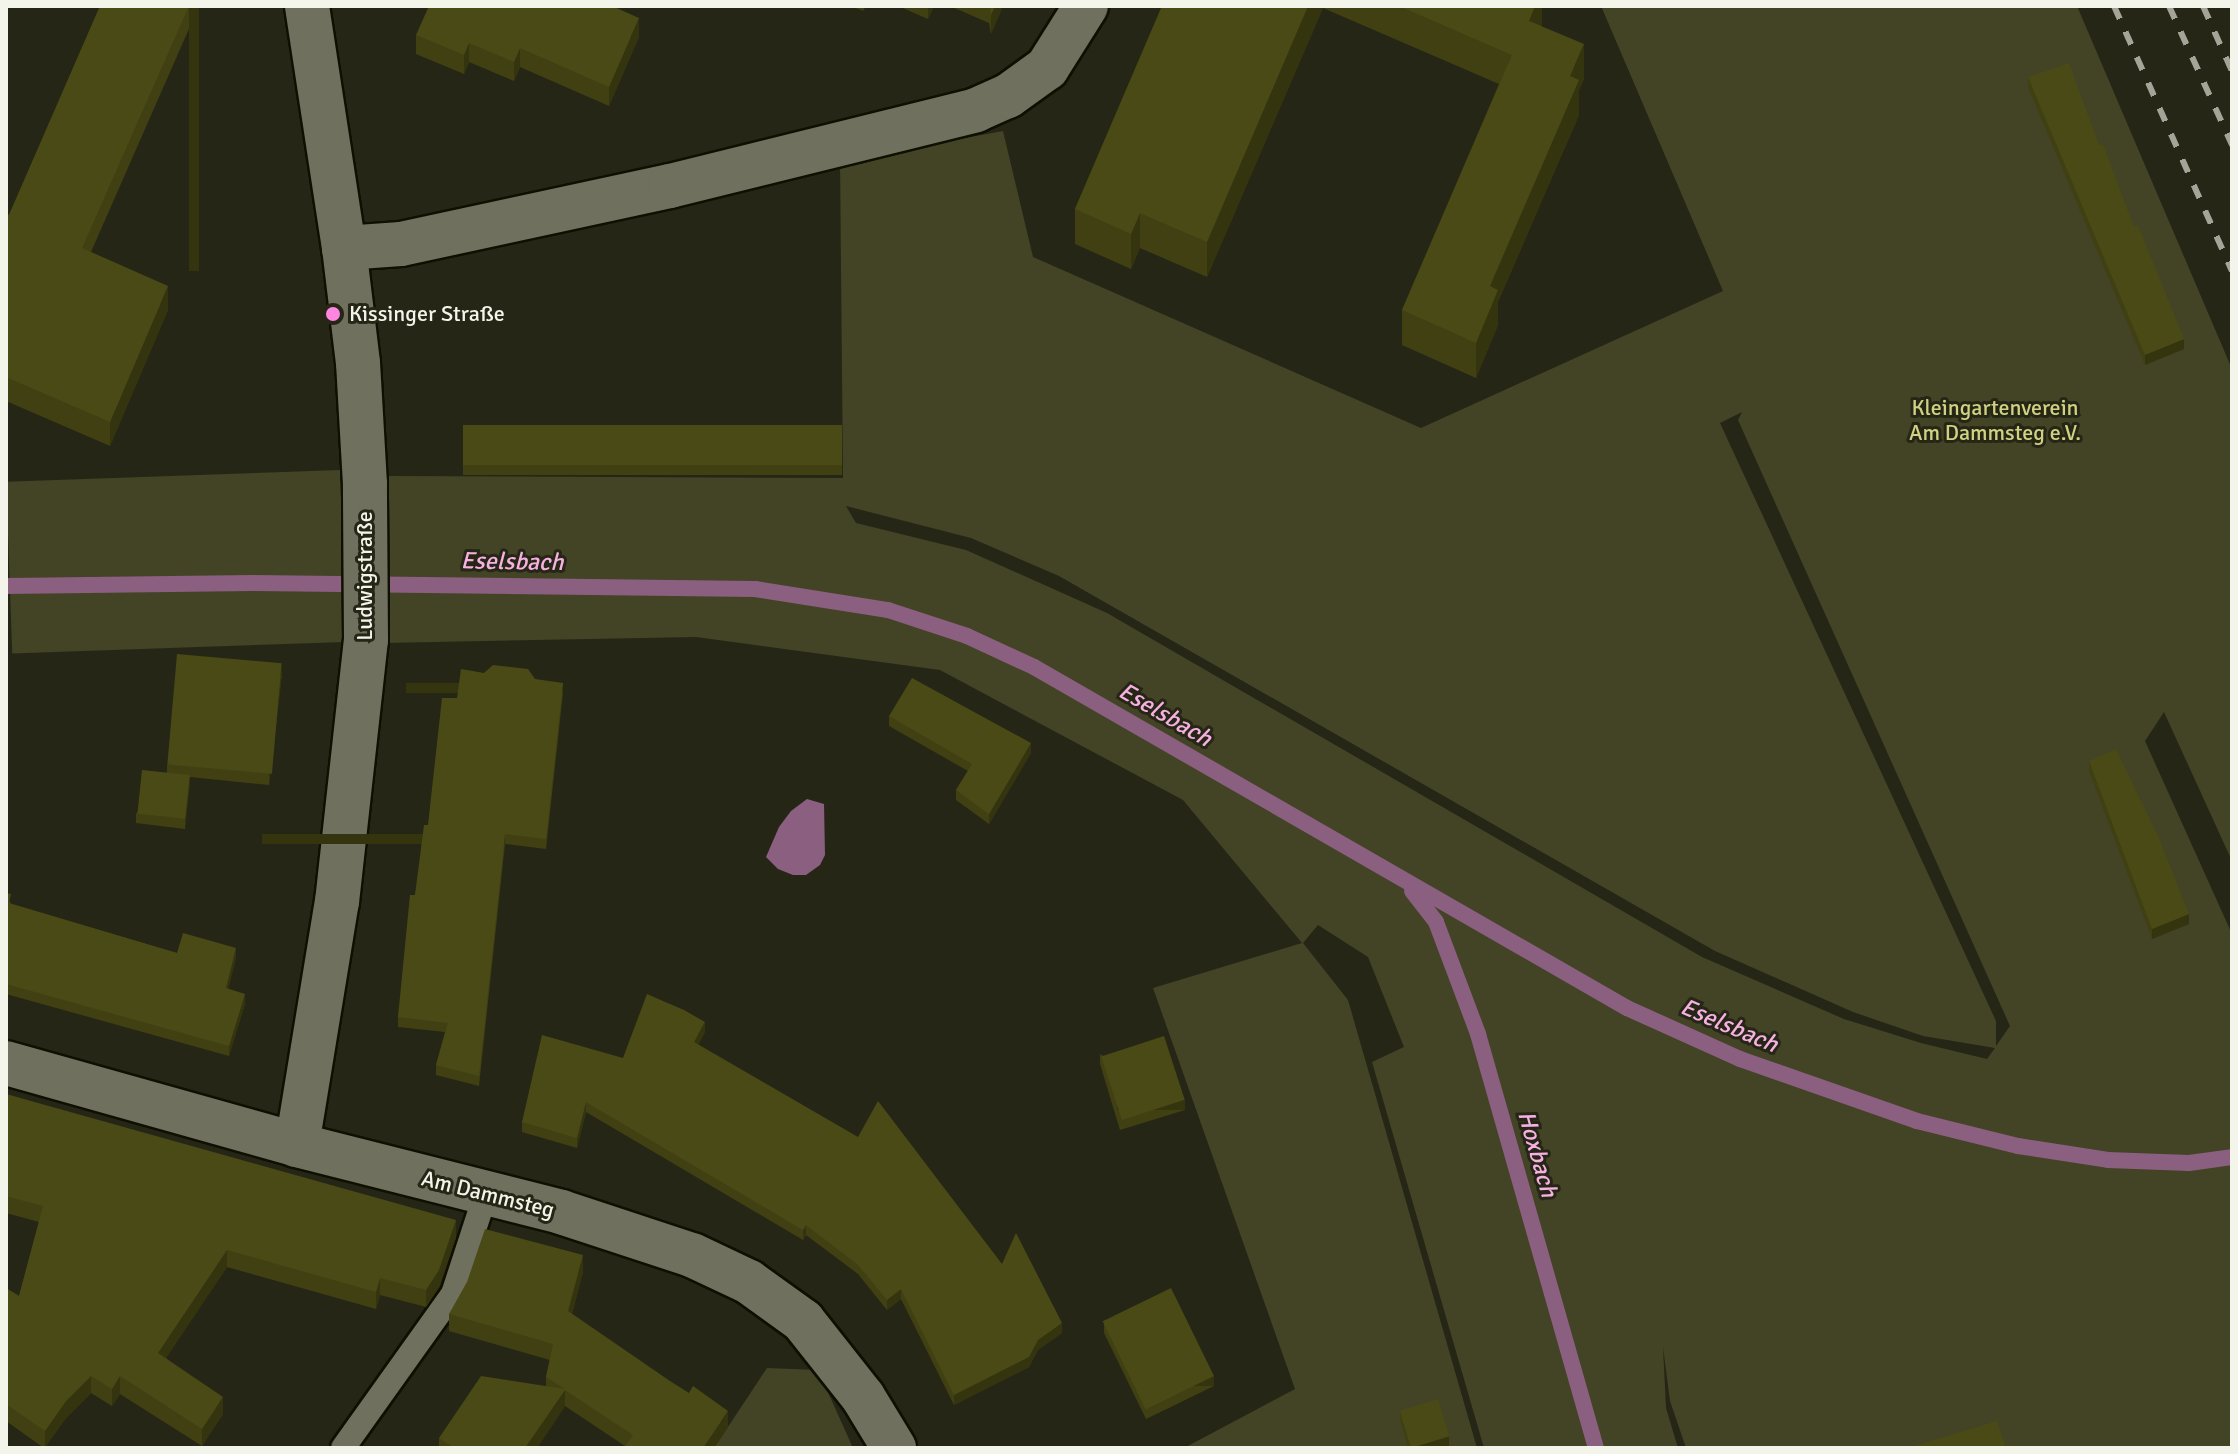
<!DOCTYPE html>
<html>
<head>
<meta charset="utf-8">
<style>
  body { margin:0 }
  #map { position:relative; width:2238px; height:1454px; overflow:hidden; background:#262616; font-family:Signika,sans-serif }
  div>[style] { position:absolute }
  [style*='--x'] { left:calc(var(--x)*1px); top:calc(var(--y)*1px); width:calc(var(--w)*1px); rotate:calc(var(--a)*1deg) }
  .green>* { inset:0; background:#434326; transform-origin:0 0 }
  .water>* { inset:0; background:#8b5f7f }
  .stream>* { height:16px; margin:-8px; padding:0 8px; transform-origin:8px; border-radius:8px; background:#8b5f7f }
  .roads { filter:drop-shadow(2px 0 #0f0f02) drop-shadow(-2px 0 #0f0f02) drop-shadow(0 2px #0f0f02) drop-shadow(0 -2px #0f0f02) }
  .lane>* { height:24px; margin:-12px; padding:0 12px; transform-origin:12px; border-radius:12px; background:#6f705d }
  .street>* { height:44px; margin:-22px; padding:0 22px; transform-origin:22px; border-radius:22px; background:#6f705d }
  .rail>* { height:6px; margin-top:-3px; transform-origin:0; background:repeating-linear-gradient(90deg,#a4a598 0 14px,transparent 0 28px) }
  .wall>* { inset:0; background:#404013; transform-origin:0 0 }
  .shaded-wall>* { inset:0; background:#34340f; transform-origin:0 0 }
  .building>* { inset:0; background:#4a4a16; transform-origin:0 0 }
  .dots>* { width:22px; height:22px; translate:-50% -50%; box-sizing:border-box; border:4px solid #262616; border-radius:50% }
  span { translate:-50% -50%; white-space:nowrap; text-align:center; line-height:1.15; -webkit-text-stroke:6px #262616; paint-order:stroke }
  .poi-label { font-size:22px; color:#f4f5ea }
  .left { translate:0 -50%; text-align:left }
  .park-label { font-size:22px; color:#d0d181 }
  .street-label { font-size:22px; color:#f4f5ea }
  .water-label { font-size:24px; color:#f6b0e1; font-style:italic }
  .frame { position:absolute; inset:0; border:8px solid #f4f5ea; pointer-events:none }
</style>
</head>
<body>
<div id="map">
  <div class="green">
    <div style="clip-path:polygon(evenodd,1601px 6px,2077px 6px,2232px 369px,2232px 861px,2164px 712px,2145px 741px,2232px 934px,2232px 1448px,1686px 1448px,1670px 1401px,1663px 1347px,1666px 1408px,1678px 1448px,1484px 1448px,1372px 1062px,1404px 1047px,1368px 957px,1318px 925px,1303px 943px,1348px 1000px,1477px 1448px,1184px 1448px,1295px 1389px,1153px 988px,1302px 943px,1183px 800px,940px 670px,696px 637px,384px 643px,389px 476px,843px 478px,840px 161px,1003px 131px,1033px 257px,1421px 428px,1723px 291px,1601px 6px,1742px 412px,1738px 420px,2010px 1026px,1996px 1046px,1996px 1021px,1720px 423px,1742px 412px,1601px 6px,846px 506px,971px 538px,1059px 576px,1715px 951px,1853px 1012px,1923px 1036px,1995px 1048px,1987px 1059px,1921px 1043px,1844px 1019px,1702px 957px,1107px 613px,966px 550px,856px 523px,846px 506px)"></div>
    <div style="left:340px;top:470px;width:172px;height:334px;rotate:88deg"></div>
    <div style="clip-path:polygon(767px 1368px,818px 1370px,853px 1448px,714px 1448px)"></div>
  </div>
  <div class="water">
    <div style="clip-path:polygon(807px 799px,824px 804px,825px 855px,820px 865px,806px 875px,793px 875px,778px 869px,766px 857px,779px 827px,791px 811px)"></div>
  </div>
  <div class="stream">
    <div style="--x:6;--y:586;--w:247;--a:-0.7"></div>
    <div style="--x:253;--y:583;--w:502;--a:0.68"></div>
    <div style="--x:755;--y:589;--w:135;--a:9"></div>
    <div style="--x:888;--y:610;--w:83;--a:18.2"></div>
    <div style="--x:967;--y:636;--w:74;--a:24.8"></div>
    <div style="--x:1034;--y:667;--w:684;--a:29.9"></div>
    <div style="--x:1627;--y:1008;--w:124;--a:24.3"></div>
    <div style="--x:1740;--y:1059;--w:188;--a:19.3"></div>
    <div style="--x:1917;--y:1121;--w:104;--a:13.9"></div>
    <div style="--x:2018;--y:1146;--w:91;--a:8.8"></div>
    <div style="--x:2108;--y:1160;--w:81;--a:2.1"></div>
    <div style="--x:2189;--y:1163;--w:43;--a:-7.9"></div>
    <div style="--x:1412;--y:891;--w:39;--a:52"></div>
    <div style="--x:1436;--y:922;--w:120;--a:69.4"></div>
    <div style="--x:1478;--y:1034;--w:430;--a:74.1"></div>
  </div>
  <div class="roads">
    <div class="lane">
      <div style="--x:343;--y:1448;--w:189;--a:-54.5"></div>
      <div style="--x:453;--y:1294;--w:106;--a:-71.9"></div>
    </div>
    <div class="street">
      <div style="--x:344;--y:248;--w:57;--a:-4"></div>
      <div style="--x:401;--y:244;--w:275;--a:-12.2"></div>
      <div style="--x:670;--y:186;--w:315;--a:-13.9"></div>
      <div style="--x:976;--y:110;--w:35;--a:-24"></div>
      <div style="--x:1008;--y:96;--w:48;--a:-35.7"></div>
      <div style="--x:1047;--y:68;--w:73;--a:-57.8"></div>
      <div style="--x:6;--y:1063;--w:302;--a:15.7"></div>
      <div style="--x:297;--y:1145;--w:272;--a:14.2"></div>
      <div style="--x:561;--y:1212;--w:138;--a:18.2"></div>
      <div style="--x:692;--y:1255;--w:63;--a:25.3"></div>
      <div style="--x:749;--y:1282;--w:67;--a:35.8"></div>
      <div style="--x:803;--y:1321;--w:97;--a:51.7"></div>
      <div style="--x:863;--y:1397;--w:60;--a:58.7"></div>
      <div style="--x:297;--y:1145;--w:246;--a:-80.7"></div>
      <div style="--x:337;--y:902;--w:264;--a:-83.7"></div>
      <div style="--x:366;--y:640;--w:156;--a:-90.4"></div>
      <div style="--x:365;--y:484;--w:121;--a:-93.3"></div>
      <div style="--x:358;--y:363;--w:116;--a:-96.9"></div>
      <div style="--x:344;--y:248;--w:245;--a:-98.7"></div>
    </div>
  </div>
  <div class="rail">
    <div style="--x:2114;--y:6;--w:290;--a:66"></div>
    <div style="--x:2169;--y:6;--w:153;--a:65.6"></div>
    <div style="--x:2203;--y:6;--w:71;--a:66"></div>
  </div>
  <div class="wall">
    <div style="clip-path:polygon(100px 6px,199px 6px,91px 252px,168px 310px,110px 446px,6px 401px,6px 214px,9px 215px)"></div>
    <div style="clip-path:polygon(851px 6px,866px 6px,863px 11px)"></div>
    <div style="clip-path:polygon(898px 6px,934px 6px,928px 19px)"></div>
    <div style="clip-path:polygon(950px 6px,1003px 6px,991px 34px,989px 23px)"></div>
    <div style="clip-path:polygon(1162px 6px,1542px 6px,1541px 26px,1584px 79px,1579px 90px,1579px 115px,1498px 302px,1498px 325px,1476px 378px,1402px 345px,1402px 310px,1499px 84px,1323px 8px,1207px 277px,1140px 248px,1131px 269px,1075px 244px,1075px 209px)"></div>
    <div style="clip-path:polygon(416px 35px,639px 37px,609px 106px,520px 67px,514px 81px,469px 62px,464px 74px,416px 54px)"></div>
    <div style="clip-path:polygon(2028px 77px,2099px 145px,2184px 349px,2145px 365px,2028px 87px)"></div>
    <div style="left:842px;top:425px;width:50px;height:379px;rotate:90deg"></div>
    <div style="clip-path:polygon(282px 674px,269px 785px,190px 777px,185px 829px,136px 823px,136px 814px,167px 772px,167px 765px)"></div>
    <div style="clip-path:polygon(535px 679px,563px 693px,546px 849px,505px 844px,479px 1086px,436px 1075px,436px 1065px,445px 1032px,398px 1027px,398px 1017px,415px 895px,428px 825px)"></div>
    <div style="clip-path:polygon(889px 716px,1031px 753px,989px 824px,956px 800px,956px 790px,968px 771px,889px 726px)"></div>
    <div style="clip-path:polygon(2089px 761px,2189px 924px,2152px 939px,2089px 771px)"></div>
    <div style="clip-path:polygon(6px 893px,11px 904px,177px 953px,236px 958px,228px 989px,245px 1004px,229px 1056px,6px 994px)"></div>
    <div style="clip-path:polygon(705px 1032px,698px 1045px,1002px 1264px,1062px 1333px,1038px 1350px,1029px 1367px,954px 1405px,901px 1299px,887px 1310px,858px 1274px,806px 1235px,803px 1240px,586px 1112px,577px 1148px,522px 1132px,522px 1122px)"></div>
    <div style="clip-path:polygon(1100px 1054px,1185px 1110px,1120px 1130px,1100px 1064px)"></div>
    <div style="clip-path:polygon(6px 1094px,456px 1237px,439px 1287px,426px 1307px,380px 1295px,376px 1309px,227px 1267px,166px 1358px,223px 1414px,202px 1446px,120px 1394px,112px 1406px,91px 1393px,66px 1418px,44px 1448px,6px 1421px,6px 1288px,19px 1296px,39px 1222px,6px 1213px)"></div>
    <div style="clip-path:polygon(583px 1272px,572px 1314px,728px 1427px,714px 1448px,624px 1448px,625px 1446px,565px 1406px,537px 1448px,439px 1448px,439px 1438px,546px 1386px,546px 1377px,550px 1360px,449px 1331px,449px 1314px)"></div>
    <div style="clip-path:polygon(1104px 1323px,1214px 1386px,1146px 1419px,1104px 1333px)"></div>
    <div style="clip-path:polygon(1400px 1410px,1449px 1446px,1443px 1448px,1408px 1448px,1400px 1420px)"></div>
  </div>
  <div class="shaded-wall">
    <div style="left:189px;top:6px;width:10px;height:265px"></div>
    <div style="clip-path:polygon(928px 6px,934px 6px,928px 19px)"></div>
    <div style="clip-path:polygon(995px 6px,1003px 6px,991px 34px,991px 15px)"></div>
    <div style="clip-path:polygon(1308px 6px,1323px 6px,1323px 8px,1207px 277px,1207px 242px)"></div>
    <div style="clip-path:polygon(1535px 6px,1542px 6px,1542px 26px,1529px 21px)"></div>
    <div style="clip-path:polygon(639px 18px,639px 37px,609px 106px,609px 87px)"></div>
    <div style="clip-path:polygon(469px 43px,469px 62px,464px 74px,464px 55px)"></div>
    <div style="clip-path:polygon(1584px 44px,1584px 79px,1579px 90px,1579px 115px,1498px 302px,1498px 325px,1476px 378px,1476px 343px,1490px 286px,1570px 76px)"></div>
    <div style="clip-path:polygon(520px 48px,520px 67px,514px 81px,514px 62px)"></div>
    <div style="clip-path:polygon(1140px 213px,1140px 248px,1131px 269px,1131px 234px)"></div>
    <div style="clip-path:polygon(168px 286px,168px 310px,110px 446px,110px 422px)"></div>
    <div style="clip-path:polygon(2184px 339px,2184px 349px,2145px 365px,2145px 355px)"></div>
    <div style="clip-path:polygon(282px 664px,282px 674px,269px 785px,269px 776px)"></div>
    <div style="left:563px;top:683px;width:10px;height:157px;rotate:90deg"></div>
    <div style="clip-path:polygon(1031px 743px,1031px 753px,989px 824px,989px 814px)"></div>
    <div style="clip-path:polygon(190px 775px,190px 785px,185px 829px,185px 819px)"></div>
    <div style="left:505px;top:834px;width:10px;height:243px;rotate:90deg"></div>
    <div style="clip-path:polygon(2189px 914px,2189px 924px,2152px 939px,2152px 929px)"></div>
    <div style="clip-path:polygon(236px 948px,236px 958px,226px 998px,226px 988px)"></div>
    <div style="clip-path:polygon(245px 994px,245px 1004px,229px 1056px,229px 1046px)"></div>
    <div style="clip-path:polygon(705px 1022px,705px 1032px,694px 1052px,694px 1042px)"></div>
    <div style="left:1185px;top:1100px;width:10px;height:68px;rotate:90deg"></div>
    <div style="clip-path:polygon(586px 1102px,586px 1112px,577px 1148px,577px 1138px)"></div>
    <div style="clip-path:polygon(456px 1220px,456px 1237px,439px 1287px,426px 1307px,426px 1290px)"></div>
    <div style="clip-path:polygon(806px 1225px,806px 1235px,803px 1240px,803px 1230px)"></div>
    <div style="clip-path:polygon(227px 1250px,227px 1267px,158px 1370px,158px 1353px)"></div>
    <div style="clip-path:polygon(583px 1255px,583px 1272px,568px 1328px,568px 1311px)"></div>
    <div style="clip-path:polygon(380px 1278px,380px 1295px,376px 1309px,376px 1292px)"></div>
    <div style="clip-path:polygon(901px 1289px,901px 1299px,887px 1310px,887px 1300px)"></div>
    <div style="clip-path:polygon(1062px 1323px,1062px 1333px,1038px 1350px,1029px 1367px,954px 1405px,954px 1395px)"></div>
    <div style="clip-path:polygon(91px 1376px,91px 1393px,66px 1418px,45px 1448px,45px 1431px,66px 1401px)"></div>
    <div style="clip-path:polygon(120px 1376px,120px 1394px,112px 1406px,112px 1389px)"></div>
    <div style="left:1214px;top:1376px;width:10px;height:76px;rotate:90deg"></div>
    <div style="clip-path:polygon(565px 1390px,565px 1406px,537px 1448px,525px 1448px)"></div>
    <div style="clip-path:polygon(223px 1397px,223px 1414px,202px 1446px,202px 1429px)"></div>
    <div style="clip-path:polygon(728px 1411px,728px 1427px,714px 1448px,703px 1448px)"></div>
    <div style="clip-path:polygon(1449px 1436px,1449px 1446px,1443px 1448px,1411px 1448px)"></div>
  </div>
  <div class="building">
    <div style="clip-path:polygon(100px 6px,189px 6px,82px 248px,168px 286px,110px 422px,6px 377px,6px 214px,9px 215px)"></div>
    <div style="clip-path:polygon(429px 6px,612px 6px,639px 18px,609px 87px,520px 48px,514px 62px,469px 43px,464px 55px,416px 35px)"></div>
    <div style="clip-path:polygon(990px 6px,995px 6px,991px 15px)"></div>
    <div style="clip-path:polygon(1162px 6px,1308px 6px,1207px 242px,1140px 213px,1131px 234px,1075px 209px)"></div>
    <div style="clip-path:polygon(1399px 6px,1535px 6px,1529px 21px,1584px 44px,1570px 76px,1579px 80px,1490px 286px,1498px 290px,1476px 343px,1402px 310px,1512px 55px)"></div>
    <div style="clip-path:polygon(2069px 63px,2099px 145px,2103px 144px,2134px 227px,2138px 225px,2184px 339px,2145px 355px,2028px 77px)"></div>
    <div style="left:842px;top:425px;width:40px;height:379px;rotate:90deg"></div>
    <div style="left:177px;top:654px;width:105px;height:111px;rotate:5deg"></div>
    <div style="clip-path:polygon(493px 665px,528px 669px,535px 679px,563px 683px,546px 839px,505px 834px,479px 1076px,436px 1065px,448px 1023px,398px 1017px,410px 895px,415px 895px,424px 825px,428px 825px,442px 698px,457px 698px,461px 669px,484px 673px)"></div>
    <div style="clip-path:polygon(912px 678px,1031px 743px,989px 814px,956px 790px,972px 764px,889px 716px)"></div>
    <div style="clip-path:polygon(2116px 749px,2159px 838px,2189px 914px,2152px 929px,2089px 761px)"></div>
    <div style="left:142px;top:770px;width:48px;height:44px;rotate:6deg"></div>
    <div style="clip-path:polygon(6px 893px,11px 894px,9px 903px,177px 953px,183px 933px,236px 948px,226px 988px,245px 994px,229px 1046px,6px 984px)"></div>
    <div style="clip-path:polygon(647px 994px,684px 1010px,705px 1022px,694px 1042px,858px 1137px,878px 1101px,1002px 1264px,1016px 1233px,1062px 1323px,1038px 1340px,1029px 1357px,954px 1395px,901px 1289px,887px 1300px,858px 1265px,806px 1225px,803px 1230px,586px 1102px,577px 1138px,522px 1122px,542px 1035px,623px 1058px)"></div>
    <div style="left:1164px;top:1036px;width:67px;height:66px;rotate:72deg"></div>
    <div style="clip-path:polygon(6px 1094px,456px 1220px,439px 1270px,426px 1290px,380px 1278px,376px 1292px,227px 1250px,158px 1353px,223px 1397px,202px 1429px,120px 1376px,112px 1389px,91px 1376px,66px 1401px,45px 1431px,6px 1404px,6px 1288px,19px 1296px,43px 1206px,6px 1196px)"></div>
    <div style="clip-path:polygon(485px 1229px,583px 1255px,568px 1311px,670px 1381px,689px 1393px,693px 1386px,728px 1411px,703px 1448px,624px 1448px,633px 1435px,565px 1390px,525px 1448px,454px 1448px,439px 1438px,481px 1376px,565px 1389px,546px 1377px,553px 1344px,449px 1314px,467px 1282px)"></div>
    <div style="left:1171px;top:1288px;width:98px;height:76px;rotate:64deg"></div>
    <div style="left:1438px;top:1399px;width:39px;height:40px;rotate:73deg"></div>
    <div style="clip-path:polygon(1997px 1421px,2006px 1448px,1907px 1448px)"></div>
  </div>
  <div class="dots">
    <div style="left:333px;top:314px;background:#fe85e0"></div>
  </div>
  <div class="poi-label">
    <span class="left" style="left:349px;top:314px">Kissinger Straße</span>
  </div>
  <div class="park-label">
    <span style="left:1995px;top:420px">Kleingartenverein<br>Am Dammsteg e.V.</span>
  </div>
  <div class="street-label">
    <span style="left:365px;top:576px;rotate:-90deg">Ludwigstraße</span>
    <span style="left:488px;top:1194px;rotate:14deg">Am Dammsteg</span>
  </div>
  <div class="water-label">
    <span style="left:512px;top:562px;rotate:1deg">Eselsbach</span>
    <span style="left:1165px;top:715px;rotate:30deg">Eselsbach</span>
    <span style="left:1729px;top:1026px;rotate:23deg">Eselsbach</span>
    <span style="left:1537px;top:1154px;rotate:74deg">Hoxbach</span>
  </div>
  <div class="frame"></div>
</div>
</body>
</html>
